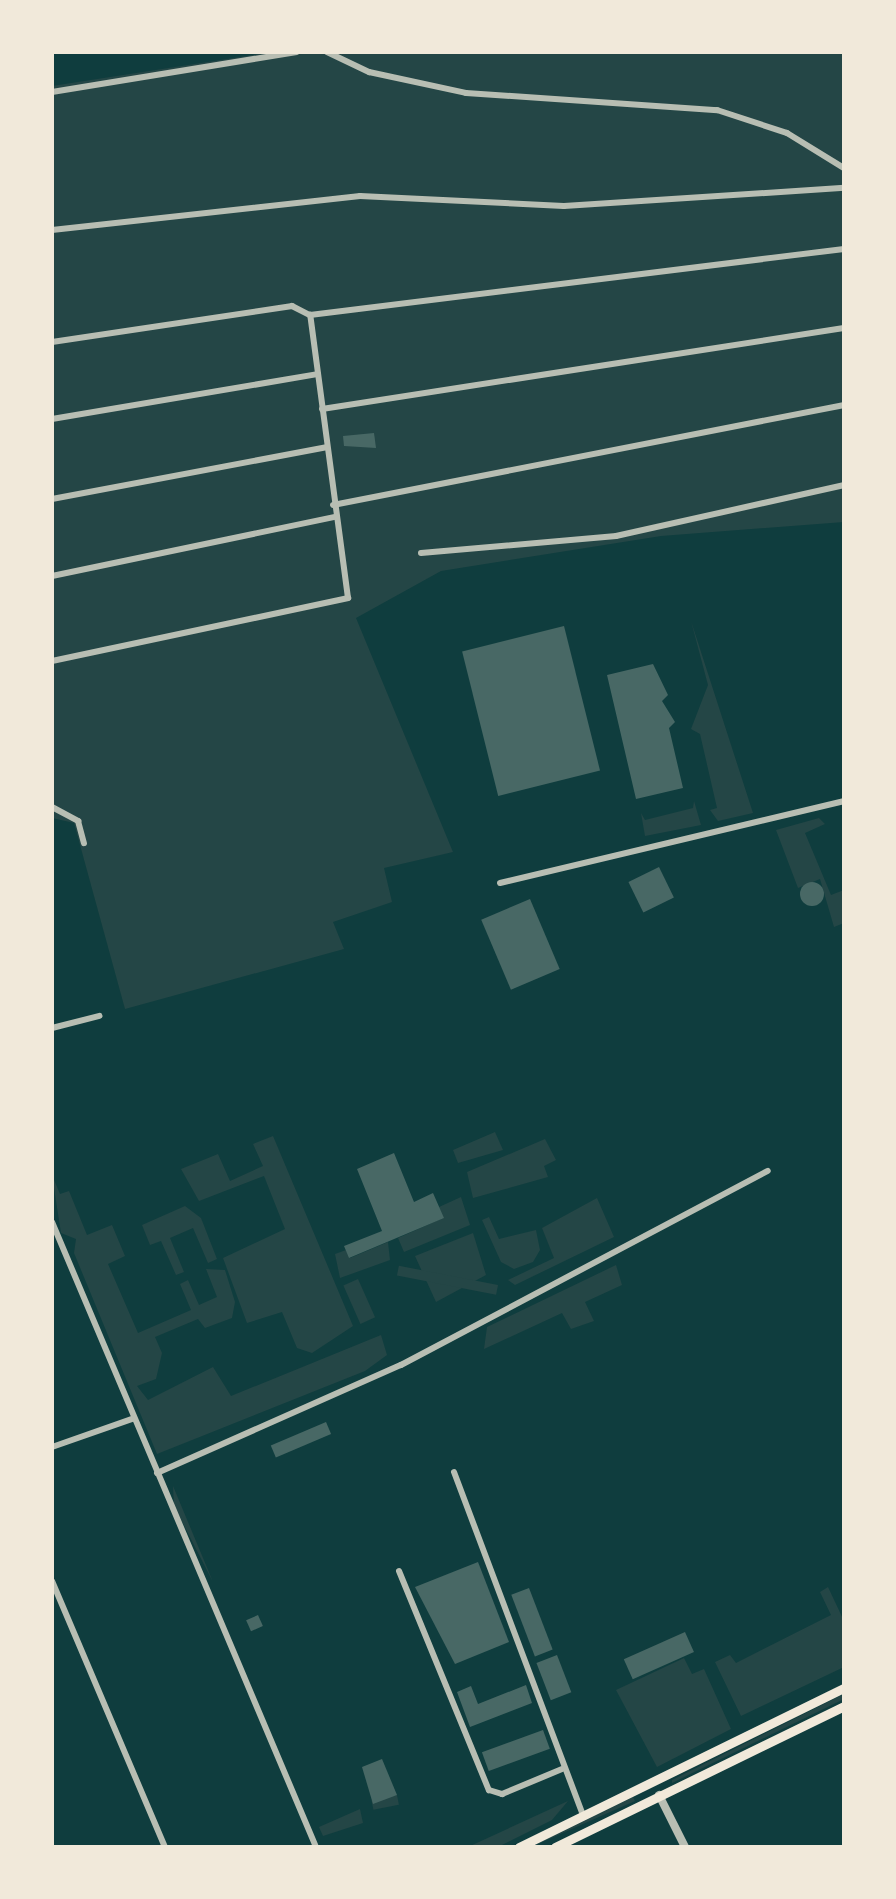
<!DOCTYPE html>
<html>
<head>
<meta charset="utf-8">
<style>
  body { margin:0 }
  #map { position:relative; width:896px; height:1899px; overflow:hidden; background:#0f3d3e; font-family:"Fira Sans",sans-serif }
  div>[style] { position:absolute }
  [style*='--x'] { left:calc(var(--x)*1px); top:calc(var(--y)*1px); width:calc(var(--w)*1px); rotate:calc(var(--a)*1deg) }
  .green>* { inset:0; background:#244646; transform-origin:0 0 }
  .building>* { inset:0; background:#486865; transform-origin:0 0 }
  .round { border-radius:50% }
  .minor>* { height:6px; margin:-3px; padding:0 3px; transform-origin:3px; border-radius:3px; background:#b8beb3 }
  .tertiary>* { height:8px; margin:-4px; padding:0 4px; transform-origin:4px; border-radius:4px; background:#b8beb3 }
  .secondary>* { height:9px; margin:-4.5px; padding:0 4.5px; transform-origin:4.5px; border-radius:4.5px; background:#f1e9da }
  span { translate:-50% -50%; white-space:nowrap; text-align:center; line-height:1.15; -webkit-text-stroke:7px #f1e9da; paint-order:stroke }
  .frame { position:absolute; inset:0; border:54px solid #f1e9da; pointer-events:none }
</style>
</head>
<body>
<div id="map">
  <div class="green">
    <div style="clip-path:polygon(272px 52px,844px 52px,844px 522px,661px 536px,441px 571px,356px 618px,453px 852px,384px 868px,392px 902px,333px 922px,344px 949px,125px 1009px,74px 823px,52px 818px,52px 86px)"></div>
    <div style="clip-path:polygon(691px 621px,753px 813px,718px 821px,710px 810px,717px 808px,700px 734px,691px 729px,708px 685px)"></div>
    <div style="clip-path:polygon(694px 801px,701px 825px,645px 836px,641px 813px,645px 820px,693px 808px)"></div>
    <div style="clip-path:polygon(819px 818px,825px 824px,805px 833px,831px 895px,844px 890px,844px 923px,834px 927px,820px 879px,798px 888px,776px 830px)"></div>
    <div style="clip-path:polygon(495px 1132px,503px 1150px,458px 1163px,453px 1150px)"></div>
    <div style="clip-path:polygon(273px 1136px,353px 1326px,312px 1353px,297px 1348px,282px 1312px,247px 1323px,223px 1258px,285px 1229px,264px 1176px,199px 1201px,181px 1169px,218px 1154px,230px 1181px,263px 1166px,253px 1144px)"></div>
    <div style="clip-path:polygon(545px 1139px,556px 1160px,544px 1166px,548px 1177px,473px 1198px,467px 1172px)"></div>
    <div style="clip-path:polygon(52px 1175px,60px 1194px,69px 1191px,87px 1235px,112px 1225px,125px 1256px,108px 1264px,138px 1333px,191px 1310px,180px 1284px,188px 1280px,199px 1305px,217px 1297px,206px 1269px,225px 1270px,235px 1302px,232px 1318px,205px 1328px,198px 1319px,155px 1337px,162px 1353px,156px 1379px,137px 1386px,148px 1400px,213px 1367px,231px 1396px,381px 1335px,387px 1355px,365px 1371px,157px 1454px,74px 1253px,76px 1239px,61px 1233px)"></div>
    <div style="clip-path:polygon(461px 1197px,470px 1225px,404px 1252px,398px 1238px,443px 1218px,439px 1207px)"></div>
    <div style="clip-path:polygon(597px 1198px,614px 1237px,515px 1285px,508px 1280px,554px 1258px,542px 1228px)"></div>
    <div style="clip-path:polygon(185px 1206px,201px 1218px,217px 1259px,208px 1263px,193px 1228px,170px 1238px,184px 1272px,176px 1275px,161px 1241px,150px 1245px,142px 1225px)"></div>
    <div style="clip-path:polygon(489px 1217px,499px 1239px,536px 1230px,540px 1250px,533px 1262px,514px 1269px,501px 1262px,482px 1220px)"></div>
    <div style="clip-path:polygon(473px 1233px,486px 1275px,436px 1302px,415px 1256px)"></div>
    <div style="clip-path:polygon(388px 1242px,390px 1260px,340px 1278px,335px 1254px,346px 1250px,350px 1258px)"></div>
    <div style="clip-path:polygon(616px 1265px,622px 1285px,585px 1302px,594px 1321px,571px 1329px,562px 1313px,484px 1349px,487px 1327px)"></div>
    <div style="left:358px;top:1279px;width:42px;height:16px;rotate:66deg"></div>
    <div style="left:498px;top:1285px;width:10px;height:101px;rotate:101deg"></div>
    <div style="clip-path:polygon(173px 1486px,213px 1582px,174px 1506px)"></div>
    <div style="clip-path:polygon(828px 1587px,844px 1621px,844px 1667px,741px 1716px,715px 1662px,730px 1655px,736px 1663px,831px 1615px,820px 1592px)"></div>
    <div style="clip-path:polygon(684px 1658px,692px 1674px,704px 1669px,731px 1729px,657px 1767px,616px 1690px)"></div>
    <div style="clip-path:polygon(844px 1694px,844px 1699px,672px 1783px,672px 1780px)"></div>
    <div style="left:397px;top:1795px;width:10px;height:26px;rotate:79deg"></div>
    <div style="clip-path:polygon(633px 1797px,635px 1801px,531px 1847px)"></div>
    <div style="clip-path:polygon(568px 1801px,552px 1820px,498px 1847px,468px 1847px)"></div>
    <div style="clip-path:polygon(360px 1809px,363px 1823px,323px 1836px,319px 1827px)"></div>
  </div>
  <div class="building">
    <div style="clip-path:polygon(374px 433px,376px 448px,344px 446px,343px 436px)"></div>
    <div style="left:564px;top:626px;width:149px;height:105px;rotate:76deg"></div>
    <div style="clip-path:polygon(653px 664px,668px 695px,662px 701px,675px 722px,669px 728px,683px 788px,636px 799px,607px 675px)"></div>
    <div style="left:659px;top:867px;width:34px;height:34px;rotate:64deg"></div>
    <div class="round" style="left:800px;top:882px;width:24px;height:24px"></div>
    <div style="left:530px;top:899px;width:76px;height:53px;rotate:67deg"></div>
    <div style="clip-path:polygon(394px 1153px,414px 1202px,433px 1193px,444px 1218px,349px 1258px,344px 1246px,382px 1231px,357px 1169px)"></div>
    <div style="left:326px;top:1422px;width:13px;height:60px;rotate:67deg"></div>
    <div style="clip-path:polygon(478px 1562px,509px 1642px,455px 1664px,415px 1587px)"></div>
    <div style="left:529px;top:1588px;width:66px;height:19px;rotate:69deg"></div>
    <div style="left:258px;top:1615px;width:12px;height:13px;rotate:66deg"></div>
    <div style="left:685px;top:1632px;width:22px;height:67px;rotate:66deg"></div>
    <div style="left:557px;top:1655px;width:40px;height:22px;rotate:69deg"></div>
    <div style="clip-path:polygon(526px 1685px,532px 1703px,470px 1727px,457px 1692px,471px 1686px,478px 1704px)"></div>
    <div style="left:543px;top:1730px;width:20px;height:65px;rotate:70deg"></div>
    <div style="clip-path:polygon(382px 1759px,397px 1795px,373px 1804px,362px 1767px)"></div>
  </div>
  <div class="minor">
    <div style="--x:327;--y:52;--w:47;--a:25.5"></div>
    <div style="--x:369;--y:72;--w:99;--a:12.2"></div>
    <div style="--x:466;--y:93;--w:252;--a:3.9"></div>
    <div style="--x:717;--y:110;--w:74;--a:18.2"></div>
    <div style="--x:787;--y:133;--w:67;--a:31.6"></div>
    <div style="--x:52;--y:92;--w:248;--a:-9.3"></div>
    <div style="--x:52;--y:230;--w:310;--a:-6.3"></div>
    <div style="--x:360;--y:196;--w:204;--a:2.8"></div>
    <div style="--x:564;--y:206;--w:281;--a:-3.7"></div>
    <div style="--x:52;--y:342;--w:243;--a:-8.5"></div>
    <div style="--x:292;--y:306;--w:20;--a:27"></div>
    <div style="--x:310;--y:315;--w:538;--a:-7.05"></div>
    <div style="--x:322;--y:409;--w:528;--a:-8.82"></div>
    <div style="--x:52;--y:419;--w:269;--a:-9.6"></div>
    <div style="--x:52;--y:499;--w:279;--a:-10.7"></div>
    <div style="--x:333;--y:505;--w:521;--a:-11.07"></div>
    <div style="--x:421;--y:553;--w:196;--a:-5"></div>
    <div style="--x:616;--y:536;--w:234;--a:-12.6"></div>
    <div style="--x:52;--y:576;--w:289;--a:-11.8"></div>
    <div style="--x:52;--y:661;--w:303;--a:-12"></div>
    <div style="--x:348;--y:598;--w:286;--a:-97.6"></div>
    <div style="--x:52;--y:807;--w:30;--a:28"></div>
    <div style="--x:78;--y:821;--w:23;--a:75"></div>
    <div style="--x:500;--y:883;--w:354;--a:-13.4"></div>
    <div style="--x:52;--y:1028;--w:49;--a:-14.3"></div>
    <div style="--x:52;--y:1222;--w:678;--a:67.1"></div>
    <div style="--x:52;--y:1447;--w:85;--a:-19.3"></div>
    <div style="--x:454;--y:1472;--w:367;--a:69.4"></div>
    <div style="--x:157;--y:1473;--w:267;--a:-23.9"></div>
    <div style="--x:401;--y:1365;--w:415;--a:-27.9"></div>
    <div style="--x:399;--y:1571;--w:237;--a:67.7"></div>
    <div style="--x:489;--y:1790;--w:14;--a:17"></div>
    <div style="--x:502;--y:1794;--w:65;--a:-22.6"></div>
    <div style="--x:52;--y:1581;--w:289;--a:67"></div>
  </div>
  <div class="tertiary">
    <div style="--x:659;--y:1795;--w:58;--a:63.4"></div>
  </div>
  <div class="secondary">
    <div style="--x:519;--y:1847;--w:362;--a:-26.1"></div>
    <div style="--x:555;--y:1847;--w:322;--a:-26"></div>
  </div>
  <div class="frame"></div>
</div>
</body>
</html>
